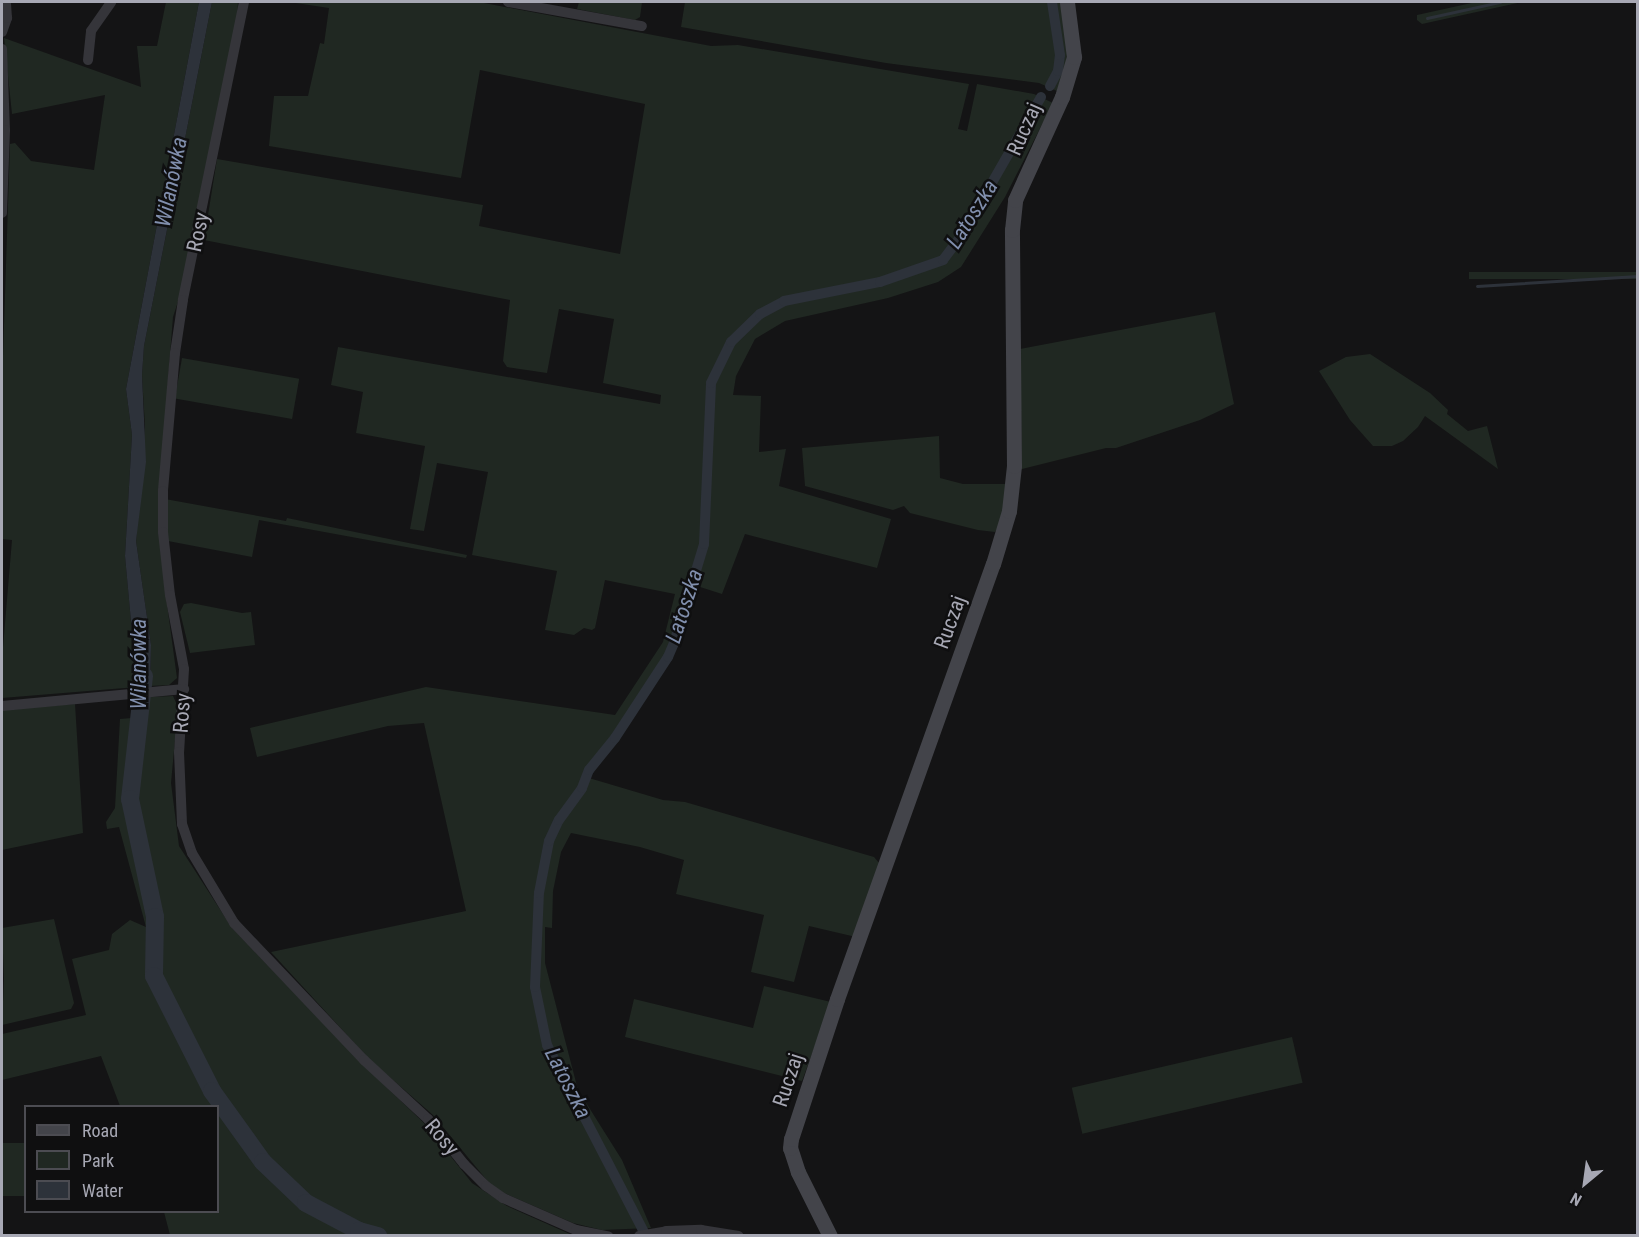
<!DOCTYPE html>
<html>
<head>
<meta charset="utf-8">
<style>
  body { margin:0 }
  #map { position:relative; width:1639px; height:1237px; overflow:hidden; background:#141415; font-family:"Roboto Condensed",sans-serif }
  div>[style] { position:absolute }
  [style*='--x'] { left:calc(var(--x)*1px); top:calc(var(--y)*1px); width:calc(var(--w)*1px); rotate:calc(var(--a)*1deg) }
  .green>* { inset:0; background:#202822; transform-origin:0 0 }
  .water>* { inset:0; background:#2d323a }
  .stream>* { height:3px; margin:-1.5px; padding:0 1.5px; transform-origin:1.5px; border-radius:1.5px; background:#2d323a }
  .canal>* { height:10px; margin:-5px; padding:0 5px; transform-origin:5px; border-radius:5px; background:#2d323a }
  .river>* { height:18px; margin:-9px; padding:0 9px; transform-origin:9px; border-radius:9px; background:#2d323a }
  .street>* { height:10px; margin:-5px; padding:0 5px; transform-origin:5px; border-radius:5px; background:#35353a }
  .secondary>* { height:15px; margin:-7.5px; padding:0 7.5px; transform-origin:7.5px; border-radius:7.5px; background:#43444a }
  span { translate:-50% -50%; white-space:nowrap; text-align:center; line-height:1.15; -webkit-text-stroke:5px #0f0f10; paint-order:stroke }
  .street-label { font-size:21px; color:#a7a8b4 }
  .water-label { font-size:22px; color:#818fad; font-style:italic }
  .frame { position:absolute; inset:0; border:3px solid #a7a8b4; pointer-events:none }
  .legend { position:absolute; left:24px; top:1105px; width:195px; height:108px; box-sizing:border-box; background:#0f0f10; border:2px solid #4c4c52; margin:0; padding:8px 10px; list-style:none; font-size:18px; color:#a7a8b4 }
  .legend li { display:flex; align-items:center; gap:12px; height:30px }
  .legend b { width:30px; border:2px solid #4c4c52 }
  .north { position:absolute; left:1555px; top:1153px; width:60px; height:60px; -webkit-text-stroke:4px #0f0f10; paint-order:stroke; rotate:209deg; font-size:16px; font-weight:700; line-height:24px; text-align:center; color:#a7a8b4 }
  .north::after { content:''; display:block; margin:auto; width:21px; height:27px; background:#a7a8b4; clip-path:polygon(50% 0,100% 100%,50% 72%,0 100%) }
</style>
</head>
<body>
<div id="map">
  <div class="green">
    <div style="clip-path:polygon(166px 2px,199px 2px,126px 389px,132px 435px,125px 556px,137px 687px,2px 698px,2px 659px,12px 540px,2px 539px,2px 386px,10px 144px,15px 143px,31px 161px,94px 170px,105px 95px,12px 114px,4px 38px,141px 87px,137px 46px,157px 46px)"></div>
    <div style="clip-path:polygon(212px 2px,238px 2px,237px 19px,185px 280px,173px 317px,170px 354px,160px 494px,164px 582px,177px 678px,169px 685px,150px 686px,151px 645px,136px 541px,145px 426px,142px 375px,144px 346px)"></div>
    <div style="clip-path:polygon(289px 2px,479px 2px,711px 46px,738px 45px,969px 84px,958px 129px,967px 131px,977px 84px,1034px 94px,1053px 103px,1005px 197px,961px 267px,938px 282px,888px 298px,785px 321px,755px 339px,736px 376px,733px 395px,761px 396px,759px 452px,786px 449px,779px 486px,891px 519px,877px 568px,745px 534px,722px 594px,697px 586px,674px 652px,589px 778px,663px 800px,685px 802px,874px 857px,880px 864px,856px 937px,809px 926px,794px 982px,751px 972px,764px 915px,676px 894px,684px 860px,640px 847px,571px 833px,561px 852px,553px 891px,552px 928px,545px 927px,545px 963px,578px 1090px,622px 1160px,651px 1228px,602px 1230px,573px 1223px,504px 1193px,490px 1184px,433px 1115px,369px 1059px,271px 952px,466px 911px,424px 723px,388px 726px,257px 757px,250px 728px,426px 687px,615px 715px,663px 642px,675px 594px,605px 580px,595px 628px,592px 630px,584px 628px,574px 635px,545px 630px,557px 571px,472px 555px,488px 472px,437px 463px,424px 531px,410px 529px,425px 446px,356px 433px,363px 392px,331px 385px,338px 347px,660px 404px,661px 395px,603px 383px,614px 319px,559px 309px,547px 373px,507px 367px,503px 361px,510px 300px,204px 240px,217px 159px,483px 205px,479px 226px,620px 254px,645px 104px,480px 70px,461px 178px,269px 146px,274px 96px,308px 96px,320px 43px,324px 44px,329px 8px)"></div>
    <div style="clip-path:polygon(579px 2px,642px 2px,640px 17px,635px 20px,577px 9px)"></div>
    <div style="clip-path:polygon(685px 2px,1062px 2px,1068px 39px,1066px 68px,1057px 91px,1039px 83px,886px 63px,681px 27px)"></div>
    <div style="clip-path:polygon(1476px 2px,1522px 2px,1422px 24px,1417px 20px,1417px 15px)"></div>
    <div style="left:1637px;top:272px;width:7px;height:168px;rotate:90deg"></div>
    <div style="clip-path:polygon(1215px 312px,1234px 404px,1200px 420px,1116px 448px,1106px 448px,1022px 469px,1020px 349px)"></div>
    <div style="clip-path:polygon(1370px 354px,1430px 393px,1448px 410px,1447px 414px,1468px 431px,1487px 426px,1498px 469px,1425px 416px,1418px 427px,1403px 441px,1392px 446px,1373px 446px,1350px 420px,1319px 371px,1346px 357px)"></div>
    <div style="left:182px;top:358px;width:119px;height:41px;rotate:10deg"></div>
    <div style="clip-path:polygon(939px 436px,940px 478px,963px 484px,1010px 484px,1002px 522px,995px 532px,978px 530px,910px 513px,904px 506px,893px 510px,805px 486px,802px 448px)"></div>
    <div style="clip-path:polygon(165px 499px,286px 521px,287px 518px,467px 555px,466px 558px,259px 520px,252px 557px,168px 541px)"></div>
    <div style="clip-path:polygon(191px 603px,242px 613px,251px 612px,255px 645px,190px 653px,180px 612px,184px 604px)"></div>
    <div style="clip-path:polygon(173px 696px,178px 707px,171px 783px,179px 846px,232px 928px,361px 1063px,424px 1123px,472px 1183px,507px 1206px,572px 1235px,170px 1235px,164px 1212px,218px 1212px,218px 1106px,120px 1106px,101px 1056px,2px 1080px,2px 1034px,86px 1015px,72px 959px,109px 950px,112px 934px,130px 920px,146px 927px,119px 827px,107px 829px,106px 822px,115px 808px,120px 719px,132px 718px,133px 698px)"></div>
    <div style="clip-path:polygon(75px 704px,83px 833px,2px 850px,2px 709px)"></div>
    <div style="clip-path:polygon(54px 919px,74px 1003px,71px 1009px,2px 1025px,4px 979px,2px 928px)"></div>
    <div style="clip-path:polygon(764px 986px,831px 1002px,802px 1081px,625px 1037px,634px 999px,753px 1028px)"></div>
    <div style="left:1292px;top:1037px;width:47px;height:226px;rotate:77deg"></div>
    <div style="left:25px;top:1143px;width:53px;height:23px;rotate:90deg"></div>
  </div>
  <div class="water">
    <div style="clip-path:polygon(199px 2px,212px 2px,144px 346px,142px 375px,146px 462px,136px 541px,151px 645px,150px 686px,137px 687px,125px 556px,132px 435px,126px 389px)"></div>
  </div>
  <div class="stream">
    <div style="--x:1427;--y:18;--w:75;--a:-12.4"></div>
    <div style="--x:1477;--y:286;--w:161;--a:-3.6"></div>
  </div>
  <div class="canal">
    <div style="--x:1050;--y:86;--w:17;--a:-62"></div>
    <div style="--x:1058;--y:71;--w:16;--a:-83"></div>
    <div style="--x:1060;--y:55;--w:54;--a:-98.6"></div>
    <div style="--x:646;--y:1236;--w:215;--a:-117.4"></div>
    <div style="--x:547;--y:1045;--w:59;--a:-101.7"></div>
    <div style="--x:535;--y:987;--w:94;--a:-87.6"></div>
    <div style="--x:539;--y:893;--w:53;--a:-79.1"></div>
    <div style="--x:549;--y:841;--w:23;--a:-65"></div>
    <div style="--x:559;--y:820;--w:39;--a:-54"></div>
    <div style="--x:582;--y:788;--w:19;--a:-69"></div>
    <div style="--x:589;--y:770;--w:41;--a:-50.9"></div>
    <div style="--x:615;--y:738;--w:97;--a:-56.8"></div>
    <div style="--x:668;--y:657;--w:15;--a:-67"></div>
    <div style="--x:674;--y:643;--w:103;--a:-73.1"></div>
    <div style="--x:704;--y:544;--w:161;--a:-87.5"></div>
    <div style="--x:711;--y:383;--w:46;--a:-64"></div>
    <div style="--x:731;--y:342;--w:40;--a:-44"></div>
    <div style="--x:760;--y:314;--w:27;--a:-28"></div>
    <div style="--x:784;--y:301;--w:98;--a:-11.2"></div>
    <div style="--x:880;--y:282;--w:67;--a:-19.2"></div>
    <div style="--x:943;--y:260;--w:31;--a:-53"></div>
    <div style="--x:962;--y:235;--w:159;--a:-60.2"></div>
  </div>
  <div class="river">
    <div style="--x:144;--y:676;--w:124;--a:96.5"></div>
    <div style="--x:130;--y:799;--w:121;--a:78"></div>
    <div style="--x:155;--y:917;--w:59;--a:91"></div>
    <div style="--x:154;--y:976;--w:129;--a:63.2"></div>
    <div style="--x:212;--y:1091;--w:87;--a:54.3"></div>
    <div style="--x:263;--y:1162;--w:59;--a:43.6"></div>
    <div style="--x:306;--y:1203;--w:60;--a:27.8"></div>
    <div style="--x:359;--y:1231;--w:20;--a:15"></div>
  </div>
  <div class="street">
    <div style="--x:244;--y:2;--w:304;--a:101.6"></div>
    <div style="--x:183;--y:300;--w:54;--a:98.6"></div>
    <div style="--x:175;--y:353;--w:139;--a:95"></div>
    <div style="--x:163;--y:491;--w:41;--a:90"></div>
    <div style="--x:163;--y:532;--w:63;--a:83.7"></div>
    <div style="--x:170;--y:595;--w:75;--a:79.3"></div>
    <div style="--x:184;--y:669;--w:83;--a:93.4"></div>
    <div style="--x:179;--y:752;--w:72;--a:87.6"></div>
    <div style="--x:182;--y:824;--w:31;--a:71"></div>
    <div style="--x:192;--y:853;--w:82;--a:59"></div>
    <div style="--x:234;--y:923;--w:189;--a:46.5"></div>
    <div style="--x:364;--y:1060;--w:87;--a:42.7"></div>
    <div style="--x:428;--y:1119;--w:58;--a:51.3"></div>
    <div style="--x:464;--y:1164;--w:31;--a:45"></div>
    <div style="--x:486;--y:1186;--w:21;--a:35"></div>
    <div style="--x:503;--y:1198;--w:80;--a:23.7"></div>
    <div style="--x:576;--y:1230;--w:33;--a:11"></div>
    <div style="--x:508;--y:2;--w:136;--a:10.2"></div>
    <div style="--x:2;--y:32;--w:15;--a:-70"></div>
    <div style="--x:7;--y:18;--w:16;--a:-94"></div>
    <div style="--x:2;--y:49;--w:81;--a:87.9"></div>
    <div style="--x:5;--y:130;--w:83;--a:92.1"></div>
    <div style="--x:88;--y:60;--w:29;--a:-84"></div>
    <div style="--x:91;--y:31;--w:35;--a:-55"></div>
    <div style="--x:2;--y:706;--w:183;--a:-5.3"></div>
    <div style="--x:639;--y:1236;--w:27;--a:-10"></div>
    <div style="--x:666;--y:1231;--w:35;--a:-2"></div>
    <div style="--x:701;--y:1230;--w:38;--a:9"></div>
  </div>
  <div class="secondary">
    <div style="--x:830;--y:1236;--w:72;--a:-116.6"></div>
    <div style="--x:798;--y:1172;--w:25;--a:-108"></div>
    <div style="--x:790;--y:1148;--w:9;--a:-84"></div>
    <div style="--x:791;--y:1139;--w:147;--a:-71.8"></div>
    <div style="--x:837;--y:999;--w:462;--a:-70.3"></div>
    <div style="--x:993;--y:564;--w:55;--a:-73.2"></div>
    <div style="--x:1009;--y:511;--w:45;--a:-83.7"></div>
    <div style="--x:1014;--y:466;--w:236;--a:-90.5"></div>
    <div style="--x:1012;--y:230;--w:30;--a:-84"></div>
    <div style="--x:1015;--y:200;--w:113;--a:-65.5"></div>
    <div style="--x:1062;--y:97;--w:42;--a:-73.3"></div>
    <div style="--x:1074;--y:57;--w:55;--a:-97.3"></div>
  </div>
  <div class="street-label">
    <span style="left:1024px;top:129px;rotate:-66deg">Ruczaj</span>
    <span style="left:198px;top:232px;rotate:-78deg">Rosy</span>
    <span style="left:950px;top:622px;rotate:-70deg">Ruczaj</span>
    <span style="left:182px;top:713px;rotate:-86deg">Rosy</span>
    <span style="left:788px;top:1080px;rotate:-72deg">Ruczaj</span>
    <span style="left:442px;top:1137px;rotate:50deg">Rosy</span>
  </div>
  <div class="water-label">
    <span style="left:171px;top:182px;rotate:-79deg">Wilanówka</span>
    <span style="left:972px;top:214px;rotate:-58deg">Latoszka</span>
    <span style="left:684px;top:606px;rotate:-72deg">Latoszka</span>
    <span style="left:139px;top:664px;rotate:-90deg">Wilanówka</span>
    <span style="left:568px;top:1083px;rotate:63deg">Latoszka</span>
  </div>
  <div class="frame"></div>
  <ul class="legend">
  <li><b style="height:8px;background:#43444a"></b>Road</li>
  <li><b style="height:16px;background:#202822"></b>Park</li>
  <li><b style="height:16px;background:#2d323a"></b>Water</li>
  </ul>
  <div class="north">N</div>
</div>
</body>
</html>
